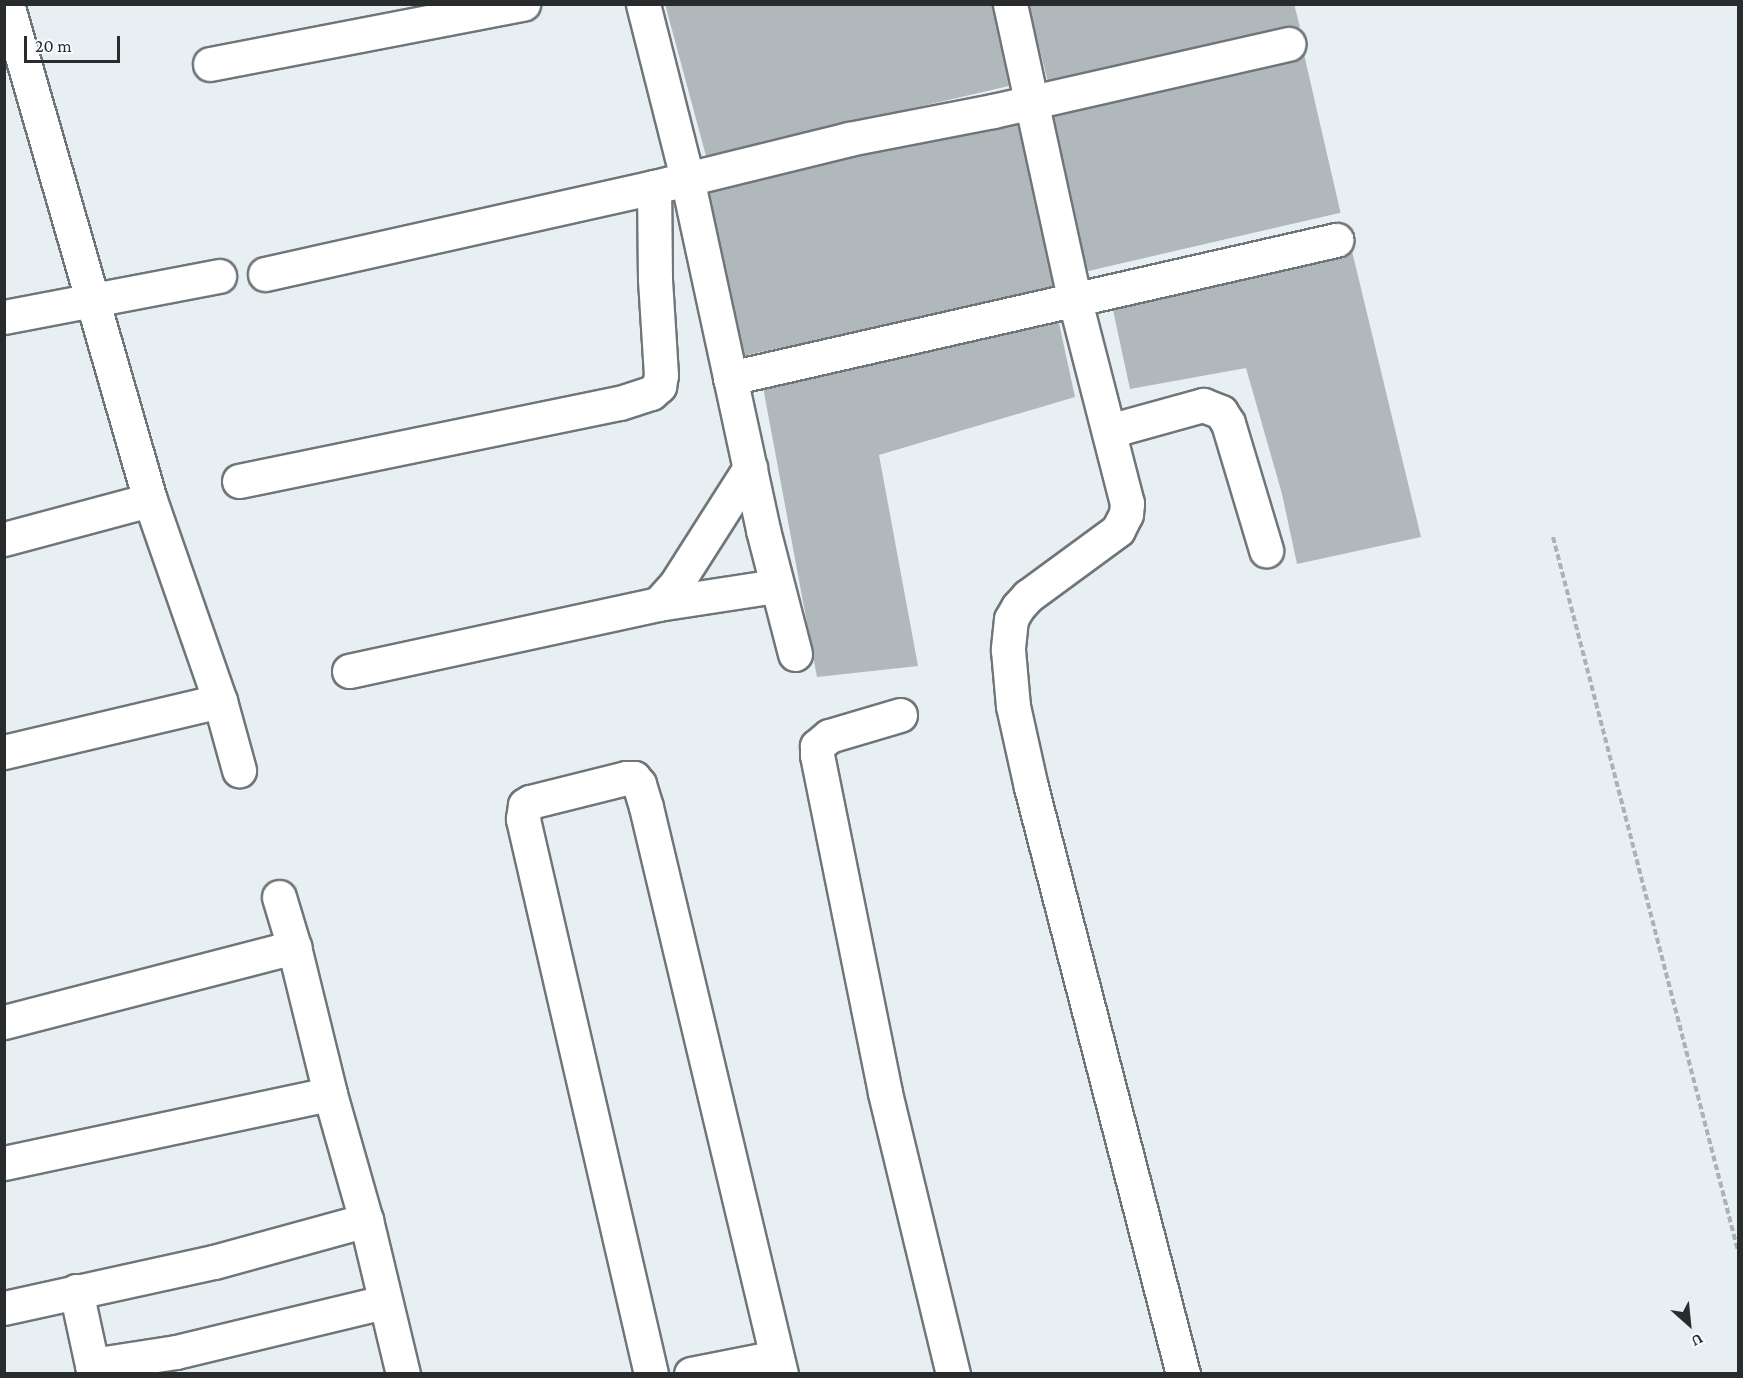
<!DOCTYPE html>
<html>
<head>
<meta charset="utf-8">
<style>
  body { margin:0 }
  #map { position:relative; width:1743px; height:1378px; overflow:hidden; background:#e7eff3; font-family:"Crimson Pro",serif }
  div>[style] { position:absolute }
  [style*='--x'] { left:calc(var(--x)*1px); top:calc(var(--y)*1px); width:calc(var(--w)*1px); rotate:calc(var(--a)*1deg) }
  .building>* { inset:0; background:#b0b8bb; transform-origin:0 0 }
  .path>* { height:4px; margin-top:-2px; transform-origin:0; background:repeating-linear-gradient(90deg,#abb1b4 0 6px,transparent 0 9px) }
  .roads { filter:drop-shadow(2px 0 #6f767a) drop-shadow(-2px 0 #6f767a) drop-shadow(0 2px #6f767a) drop-shadow(0 -2px #6f767a) }
  .minor>* { height:33px; margin:-16.5px; padding:0 16.5px; transform-origin:16.5px; border-radius:16.5px; background:#fff }
  span { translate:-50% -50%; white-space:nowrap; text-align:center; line-height:1.15; -webkit-text-stroke:6px #f5fcff; paint-order:stroke }
  .frame { position:absolute; inset:0; border:6px solid #292c2d; pointer-events:none }
  .north { position:absolute; left:1659px; top:1294px; width:60px; height:60px; -webkit-text-stroke:4px #f5fcff; paint-order:stroke; rotate:153deg; font-size:16px; font-weight:700; line-height:24px; text-align:center; color:#292c2d }
  .north::after { content:''; display:block; margin:auto; width:21px; height:27px; background:#292c2d; clip-path:polygon(50% 0,100% 100%,50% 72%,0 100%) }
  .scale { position:absolute; left:24px; top:36px; width:96px; height:27px; box-sizing:border-box; border:3px solid #292c2d; border-top:0; padding-left:8px; font-size:18px; line-height:21px; white-space:nowrap; color:#292c2d; -webkit-text-stroke:4px #f5fcff; paint-order:stroke }
</style>
</head>
<body>
<div id="map">
  <div class="building">
    <div style="clip-path:polygon(665px 4px,994px 4px,1009px 86px,706px 156px)"></div>
    <div style="clip-path:polygon(1028px 4px,1294px 4px,1300px 27px,1048px 82px)"></div>
    <div style="left:1303px;top:50px;width:167px;height:260px;rotate:77deg"></div>
    <div style="left:1020px;top:118px;width:175px;height:321px;rotate:78deg"></div>
    <div style="clip-path:polygon(1351px 247px,1421px 537px,1297px 564px,1282px 494px,1246px 368px,1130px 389px,1111px 301px)"></div>
    <div style="clip-path:polygon(1059px 323px,1075px 397px,879px 455px,918px 666px,817px 677px,763px 387px)"></div>
  </div>
  <div class="path">
    <div style="--x:1553;--y:537;--w:738;--a:75.47"></div>
  </div>
  <div class="roads">
    <div class="minor">
      <div style="--x:7;--y:4;--w:516;--a:73.92"></div>
      <div style="--x:150;--y:500;--w:213;--a:70.8"></div>
      <div style="--x:220;--y:701;--w:72;--a:74.6"></div>
      <div style="--x:643;--y:4;--w:179;--a:75.8"></div>
      <div style="--x:687;--y:178;--w:360;--a:77.8"></div>
      <div style="--x:763;--y:530;--w:128;--a:75.5"></div>
      <div style="--x:1010;--y:4;--w:304;--a:77.7"></div>
      <div style="--x:1075;--y:301;--w:209;--a:75.6"></div>
      <div style="--x:1127;--y:503;--w:11;--a:95"></div>
      <div style="--x:1126;--y:514;--w:18;--a:117"></div>
      <div style="--x:1118;--y:530;--w:112;--a:143.7"></div>
      <div style="--x:1028;--y:596;--w:15;--a:132"></div>
      <div style="--x:1018;--y:607;--w:14;--a:120"></div>
      <div style="--x:1011;--y:619;--w:31;--a:96"></div>
      <div style="--x:1008;--y:650;--w:56;--a:84.9"></div>
      <div style="--x:1013;--y:706;--w:83;--a:77.5"></div>
      <div style="--x:1031;--y:787;--w:606;--a:75.48"></div>
      <div style="--x:210;--y:64;--w:319;--a:-10.9"></div>
      <div style="--x:265;--y:274;--w:399;--a:-12.6"></div>
      <div style="--x:654;--y:187;--w:201;--a:-13.8"></div>
      <div style="--x:849;--y:139;--w:147;--a:-11"></div>
      <div style="--x:993;--y:111;--w:303;--a:-12.8"></div>
      <div style="--x:4;--y:317;--w:219;--a:-10.8"></div>
      <div style="--x:730;--y:378;--w:622;--a:-12.83"></div>
      <div style="--x:1109;--y:431;--w:98;--a:-15.5"></div>
      <div style="--x:1203;--y:405;--w:19;--a:21"></div>
      <div style="--x:1221;--y:412;--w:13;--a:58"></div>
      <div style="--x:1228;--y:423;--w:133;--a:73.3"></div>
      <div style="--x:239;--y:481;--w:389;--a:-11.6"></div>
      <div style="--x:620;--y:403;--w:33;--a:-18"></div>
      <div style="--x:651;--y:393;--w:11;--a:-41"></div>
      <div style="--x:659;--y:386;--w:11;--a:-80"></div>
      <div style="--x:661;--y:375;--w:96;--a:-93.6"></div>
      <div style="--x:655;--y:279;--w:92;--a:-90.6"></div>
      <div style="--x:4;--y:539;--w:151;--a:-15"></div>
      <div style="--x:658;--y:604;--w:119;--a:-8.7"></div>
      <div style="--x:349;--y:671;--w:316;--a:-12.2"></div>
      <div style="--x:658;--y:604;--w:27;--a:-48"></div>
      <div style="--x:676;--y:584;--w:138;--a:-57.5"></div>
      <div style="--x:900;--y:715;--w:74;--a:163.5"></div>
      <div style="--x:829;--y:736;--w:16;--a:140"></div>
      <div style="--x:817;--y:746;--w:9;--a:90"></div>
      <div style="--x:817;--y:755;--w:345;--a:78.6"></div>
      <div style="--x:885;--y:1093;--w:289;--a:76.4"></div>
      <div style="--x:4;--y:752;--w:222;--a:-13.3"></div>
      <div style="--x:279;--y:897;--w:52;--a:73.3"></div>
      <div style="--x:4;--y:1022;--w:300;--a:-14.5"></div>
      <div style="--x:294;--y:947;--w:151;--a:76.2"></div>
      <div style="--x:330;--y:1094;--w:131;--a:74.1"></div>
      <div style="--x:366;--y:1220;--w:158;--a:76.5"></div>
      <div style="--x:4;--y:1163;--w:333;--a:-12"></div>
      <div style="--x:76;--y:1291;--w:85;--a:77.8"></div>
      <div style="--x:4;--y:1308;--w:215;--a:-12.4"></div>
      <div style="--x:214;--y:1262;--w:158;--a:-15.4"></div>
      <div style="--x:92;--y:1365;--w:85;--a:-8.8"></div>
      <div style="--x:176;--y:1352;--w:215;--a:-13.5"></div>
      <div style="--x:651;--y:1374;--w:570;--a:-102.99"></div>
      <div style="--x:523;--y:819;--w:14;--a:-82"></div>
      <div style="--x:525;--y:805;--w:6;--a:-31"></div>
      <div style="--x:530;--y:802;--w:99;--a:-14"></div>
      <div style="--x:626;--y:778;--w:8;--a:0"></div>
      <div style="--x:634;--y:778;--w:8;--a:50"></div>
      <div style="--x:639;--y:784;--w:24;--a:73"></div>
      <div style="--x:646;--y:807;--w:583;--a:76.61"></div>
      <div style="--x:691;--y:1374;--w:87;--a:-11.3"></div>
    </div>
  </div>
  <div class="frame"></div>
  <div class="north">U</div>
  <div class="scale">20 m</div>
</div>
</body>
</html>
